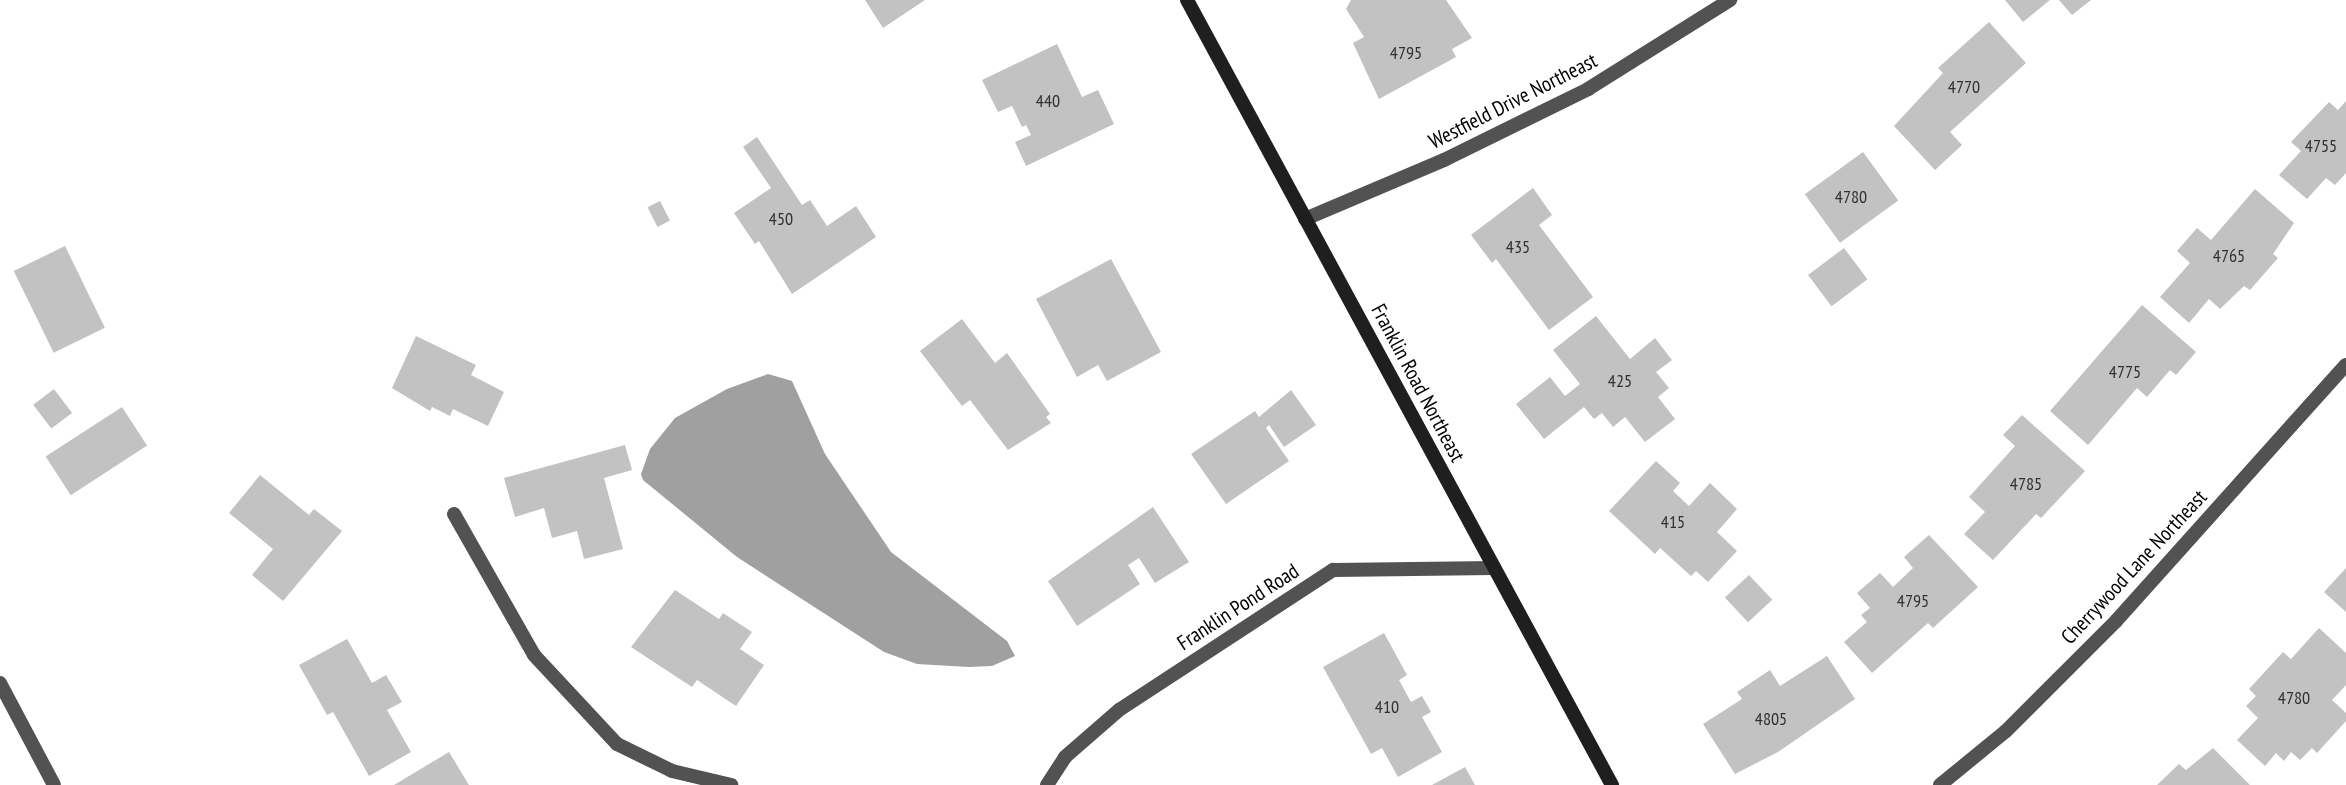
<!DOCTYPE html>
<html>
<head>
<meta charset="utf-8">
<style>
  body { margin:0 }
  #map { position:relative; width:2346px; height:785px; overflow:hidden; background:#fff; font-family:"PT Sans Narrow",sans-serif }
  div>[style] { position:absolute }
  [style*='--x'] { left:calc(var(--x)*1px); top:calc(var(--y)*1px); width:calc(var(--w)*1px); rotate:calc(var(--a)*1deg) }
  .water>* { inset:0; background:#a0a0a0 }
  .building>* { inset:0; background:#c2c2c2; transform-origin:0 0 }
  .lane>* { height:14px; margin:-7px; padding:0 7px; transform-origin:7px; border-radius:7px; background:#525252 }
  .street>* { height:14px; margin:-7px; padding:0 7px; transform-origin:7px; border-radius:7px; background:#525252 }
  .secondary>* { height:14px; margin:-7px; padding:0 7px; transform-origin:7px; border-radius:7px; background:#1f1f1f }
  span { translate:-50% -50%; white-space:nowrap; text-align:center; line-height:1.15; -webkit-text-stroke:5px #fff; paint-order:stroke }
  .number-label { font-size:18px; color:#303030 }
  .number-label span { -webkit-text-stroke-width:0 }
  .street-label { font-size:21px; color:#000 }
</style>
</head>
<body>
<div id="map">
  <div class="water">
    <div style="clip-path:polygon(768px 374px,792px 381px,825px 454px,891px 552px,1007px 641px,1015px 656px,992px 666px,969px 667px,917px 664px,884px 652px,737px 557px,643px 480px,641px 474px,650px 449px,675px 418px,727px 389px)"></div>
  </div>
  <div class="building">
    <div style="clip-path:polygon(865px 0,925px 0,883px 28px)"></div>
    <div style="clip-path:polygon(1351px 0,1446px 0,1472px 38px,1452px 49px,1456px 57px,1379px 99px,1353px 43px,1364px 37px,1346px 9px)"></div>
    <div style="clip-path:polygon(2005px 0,2050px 0,2023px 22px)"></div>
    <div style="clip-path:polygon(2059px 0,2091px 0,2072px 15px)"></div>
    <div style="clip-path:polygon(1989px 22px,2026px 63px,1950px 132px,1962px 145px,1935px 170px,1894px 126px,1943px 73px,1938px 68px)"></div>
    <div style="clip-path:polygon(1057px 44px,1082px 97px,1098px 90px,1114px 124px,1026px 166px,1015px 142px,1031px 135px,1026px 125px,1022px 127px,1012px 106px,998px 112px,982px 80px)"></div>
    <div style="clip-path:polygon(2346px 101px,2346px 173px,2335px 185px,2326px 178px,2307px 199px,2279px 175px,2301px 151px,2291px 142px,2329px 102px,2338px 110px)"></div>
    <div style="clip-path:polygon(757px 137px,802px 205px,810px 200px,827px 226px,856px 206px,876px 237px,792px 294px,759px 241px,755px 244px,734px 213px,771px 188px,743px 147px)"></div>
    <div style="left:1863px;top:152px;width:60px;height:72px;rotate:54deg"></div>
    <div style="clip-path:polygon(1533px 188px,1552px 215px,1539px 225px,1593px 297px,1549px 330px,1496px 259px,1492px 263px,1471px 235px)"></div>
    <div style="clip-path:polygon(2255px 189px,2294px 223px,2273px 254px,2278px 258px,2250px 290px,2244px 286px,2220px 309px,2209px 299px,2189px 323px,2160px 297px,2190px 263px,2177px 251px,2197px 228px,2211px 240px)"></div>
    <div style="left:660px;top:201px;width:22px;height:14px;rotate:63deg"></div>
    <div style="left:65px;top:246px;width:91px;height:57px;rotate:64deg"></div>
    <div style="left:1844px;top:248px;width:39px;height:45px;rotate:53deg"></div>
    <div style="clip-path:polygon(1111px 259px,1161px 352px,1107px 381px,1098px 365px,1077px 377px,1036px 299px)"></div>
    <div style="clip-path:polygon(2142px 305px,2196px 352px,2176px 375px,2170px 370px,2147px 397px,2137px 388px,2088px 445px,2050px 411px)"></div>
    <div style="clip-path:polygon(1596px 316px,1630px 359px,1655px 338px,1672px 360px,1656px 372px,1669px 388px,1658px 397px,1675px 419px,1645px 442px,1625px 417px,1613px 427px,1602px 413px,1594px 419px,1584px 407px,1544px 439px,1516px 404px,1550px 377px,1565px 396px,1580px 384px,1553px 350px)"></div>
    <div style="clip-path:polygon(962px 319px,995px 363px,1007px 353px,1050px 414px,1046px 417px,1051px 423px,1008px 450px,970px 400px,962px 406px,920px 351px)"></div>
    <div style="clip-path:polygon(416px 336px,476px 365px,471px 375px,504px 392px,488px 426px,453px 409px,450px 416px,432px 407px,430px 411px,392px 388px)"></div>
    <div style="left:54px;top:389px;width:30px;height:26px;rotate:53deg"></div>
    <div style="clip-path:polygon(1291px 390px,1316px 425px,1284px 447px,1269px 425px,1266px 428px,1289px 461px,1226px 504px,1191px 454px,1255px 411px,1259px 417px)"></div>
    <div style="left:122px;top:407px;width:46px;height:91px;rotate:57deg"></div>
    <div style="clip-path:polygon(2022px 415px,2085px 471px,2041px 518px,2036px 514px,1993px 560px,1964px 534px,1985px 512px,1969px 497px,2015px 446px,2003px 435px)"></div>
    <div style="clip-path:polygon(625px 445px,632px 470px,604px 478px,623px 549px,584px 559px,577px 531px,552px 538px,544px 508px,515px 517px,504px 478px)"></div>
    <div style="clip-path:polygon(1656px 461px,1680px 483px,1673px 491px,1689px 506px,1710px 483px,1737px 509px,1717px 532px,1737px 551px,1708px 582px,1696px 571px,1691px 576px,1660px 548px,1655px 554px,1609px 511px)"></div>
    <div style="clip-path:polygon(260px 475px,309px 515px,314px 509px,342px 531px,283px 601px,252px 575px,273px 549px,229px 513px)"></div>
    <div style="clip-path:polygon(1153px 507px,1189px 562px,1155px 583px,1139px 558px,1128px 565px,1140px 584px,1077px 626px,1048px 581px)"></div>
    <div style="clip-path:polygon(1929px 535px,1978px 587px,1933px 628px,1928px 623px,1872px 673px,1844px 642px,1867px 622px,1861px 615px,1870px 608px,1857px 593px,1880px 573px,1893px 587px,1913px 568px,1904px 557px)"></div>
    <div style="clip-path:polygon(2346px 568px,2346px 612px,2324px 592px)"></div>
    <div style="left:1749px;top:575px;width:34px;height:33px;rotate:47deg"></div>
    <div style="clip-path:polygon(675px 590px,719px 619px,723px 613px,752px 632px,740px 649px,764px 665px,736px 706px,697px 680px,692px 687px,631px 647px)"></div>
    <div style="clip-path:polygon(2319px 628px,2346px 653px,2346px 685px,2332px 700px,2346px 713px,2346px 721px,2317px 753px,2312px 748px,2300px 760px,2291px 752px,2284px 761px,2276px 753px,2265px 766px,2237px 740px,2258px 718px,2246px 706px,2256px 696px,2249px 689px,2283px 652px,2291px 659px)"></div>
    <div style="clip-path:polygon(1384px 633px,1407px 675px,1399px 680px,1411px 702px,1422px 696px,1431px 712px,1422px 717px,1442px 752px,1398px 777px,1382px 748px,1371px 754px,1323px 667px)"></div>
    <div style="clip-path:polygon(347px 639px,372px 683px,386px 675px,402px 702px,387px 710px,411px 752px,369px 776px,333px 712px,327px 715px,299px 665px)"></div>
    <div style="clip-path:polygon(1827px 656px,1855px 699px,1778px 752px,1735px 774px,1703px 724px,1742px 699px,1737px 692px,1770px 670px,1780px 686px)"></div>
    <div style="clip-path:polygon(2213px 748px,2250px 785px,2157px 785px,2179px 764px,2186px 770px)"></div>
    <div style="clip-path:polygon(449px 752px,469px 785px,394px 785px)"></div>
    <div style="clip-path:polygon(1465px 767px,1475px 785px,1432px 785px)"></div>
  </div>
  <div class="lane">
    <div style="--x:454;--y:514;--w:162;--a:60.4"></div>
    <div style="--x:534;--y:655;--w:122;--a:47"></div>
    <div style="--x:617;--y:744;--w:61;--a:26.1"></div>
    <div style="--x:672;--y:771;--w:61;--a:13.3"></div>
  </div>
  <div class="street">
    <div style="--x:1305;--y:219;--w:151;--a:-23"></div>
    <div style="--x:1444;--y:160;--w:161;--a:-26.2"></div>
    <div style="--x:1588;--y:89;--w:168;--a:-32.1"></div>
    <div style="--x:0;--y:683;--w:115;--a:62.1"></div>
    <div style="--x:1047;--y:785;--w:33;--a:-57"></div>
    <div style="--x:1065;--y:757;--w:72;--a:-41"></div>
    <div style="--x:1119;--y:710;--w:256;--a:-33.2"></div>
    <div style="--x:1333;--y:570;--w:161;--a:-0.7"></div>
    <div style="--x:1940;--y:785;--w:85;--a:-39.3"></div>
    <div style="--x:2006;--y:731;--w:156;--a:-45"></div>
    <div style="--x:2116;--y:621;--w:344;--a:-48.1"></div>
  </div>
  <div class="secondary">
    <div style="--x:1187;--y:0;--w:893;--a:61.57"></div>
  </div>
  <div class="number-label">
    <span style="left:1406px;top:53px">4795</span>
    <span style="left:1964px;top:87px">4770</span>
    <span style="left:1048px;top:101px">440</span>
    <span style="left:2321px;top:146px">4755</span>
    <span style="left:1851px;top:197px">4780</span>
    <span style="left:781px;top:219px">450</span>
    <span style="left:1518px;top:247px">435</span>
    <span style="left:2229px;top:256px">4765</span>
    <span style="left:2125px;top:372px">4775</span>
    <span style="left:1620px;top:381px">425</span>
    <span style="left:2026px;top:484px">4785</span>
    <span style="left:1673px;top:522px">415</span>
    <span style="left:1913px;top:601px">4795</span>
    <span style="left:2294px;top:698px">4780</span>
    <span style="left:1387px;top:707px">410</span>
    <span style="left:1771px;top:719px">4805</span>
  </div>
  <div class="street-label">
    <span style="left:1513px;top:101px;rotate:-27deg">Westfield Drive Northeast</span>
    <span style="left:1418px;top:383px;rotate:62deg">Franklin Road Northeast</span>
    <span style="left:2134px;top:567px;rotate:-47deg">Cherrywood Lane Northeast</span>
    <span style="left:1238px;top:607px;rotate:-33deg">Franklin Pond Road</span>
  </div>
</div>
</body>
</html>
